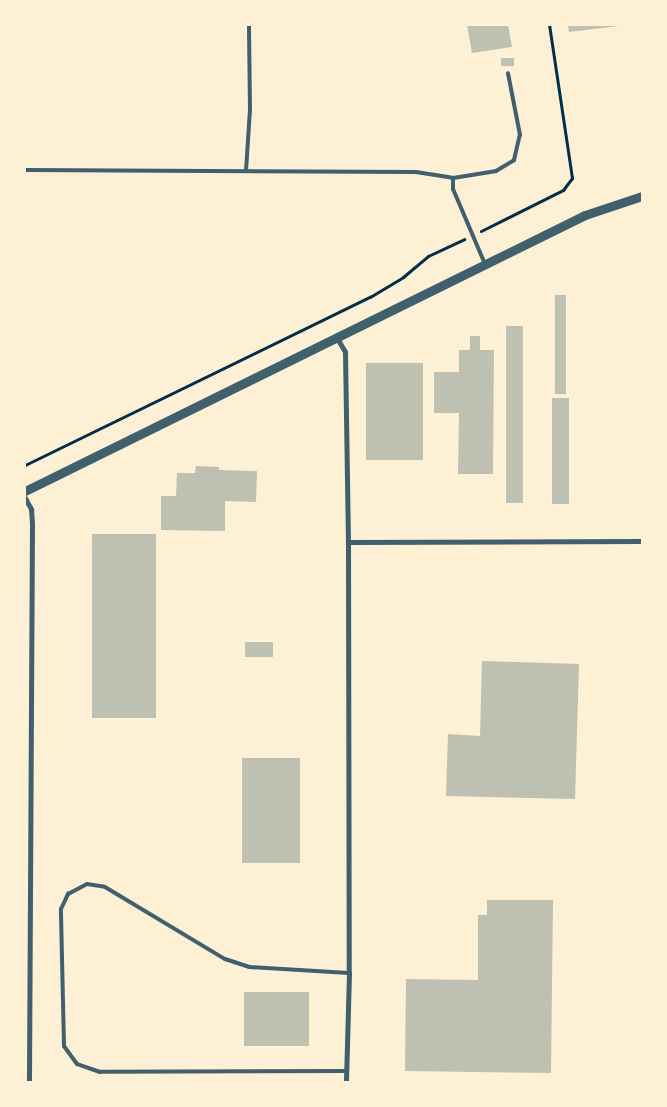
<!DOCTYPE html>
<html>
<head>
<meta charset="utf-8">
<style>
  body { margin:0 }
  #map { position:relative; width:667px; height:1107px; overflow:hidden; background:#fdf0d5; font-family:Lora,serif }
  div>[style] { position:absolute }
  [style*='--x'] { left:calc(var(--x)*1px); top:calc(var(--y)*1px); width:calc(var(--w)*1px); rotate:calc(var(--a)*1deg) }
  .building>* { inset:0; background:#bec0b2; transform-origin:0 0 }
  .path>* { height:3px; margin:-1.5px; padding:0 1.5px; transform-origin:1.5px; border-radius:1.5px; background:#003049 }
  .service>* { height:4px; margin:-2px; padding:0 2px; transform-origin:2px; border-radius:2px; background:#3f606c }
  .minor>* { height:5px; margin:-2.5px; padding:0 2.5px; transform-origin:2.5px; border-radius:2.5px; background:#3f606c }
  .tertiary>* { height:9px; margin:-4.5px; padding:0 4.5px; transform-origin:4.5px; border-radius:4.5px; background:#3f606c }
  span { translate:-50% -50%; white-space:nowrap; text-align:center; line-height:1.15; -webkit-text-stroke:5px #fdf0d5; paint-order:stroke }
  .frame { position:absolute; inset:0; border:26px solid #fdf0d5; pointer-events:none }
</style>
</head>
<body>
<div id="map">
  <div class="building">
    <div style="clip-path:polygon(467px 25px,508px 25px,512px 47px,472px 53px)"></div>
    <div style="clip-path:polygon(568px 25px,619px 25px,619px 26px,569px 32px)"></div>
    <div style="left:501px;top:58px;width:13px;height:8px"></div>
    <div style="left:555px;top:295px;width:11px;height:99px"></div>
    <div style="left:506px;top:326px;width:17px;height:177px"></div>
    <div style="clip-path:polygon(470px 336px,480px 336px,480px 350px,494px 350px,493px 474px,458px 474px,459px 413px,434px 413px,434px 372px,459px 372px,459px 350px,470px 350px)"></div>
    <div style="left:366px;top:363px;width:57px;height:97px"></div>
    <div style="left:552px;top:398px;width:17px;height:106px"></div>
    <div style="clip-path:polygon(196px 466px,219px 467px,219px 470px,257px 471px,256px 502px,225px 501px,225px 531px,161px 530px,161px 496px,176px 496px,177px 473px,195px 473px)"></div>
    <div style="left:92px;top:534px;width:64px;height:184px"></div>
    <div style="left:245px;top:642px;width:28px;height:15px"></div>
    <div style="clip-path:polygon(482px 661px,579px 664px,575px 799px,446px 796px,448px 734px,480px 736px)"></div>
    <div style="left:242px;top:758px;width:58px;height:105px"></div>
    <div style="clip-path:polygon(487px 900px,553px 900px,551px 1073px,405px 1071px,406px 979px,478px 980px,478px 915px,487px 915px)"></div>
    <div style="left:244px;top:992px;width:65px;height:54px"></div>
  </div>
  <div class="path">
    <div style="--x:481;--y:231;--w:92;--a:-26.6"></div>
    <div style="--x:563;--y:190;--w:15;--a:-53"></div>
    <div style="--x:572;--y:178;--w:155;--a:-98.5"></div>
    <div style="--x:25;--y:465;--w:384;--a:-26"></div>
    <div style="--x:370;--y:297;--w:39;--a:-31"></div>
    <div style="--x:403;--y:277;--w:33;--a:-40"></div>
    <div style="--x:428;--y:256;--w:40;--a:-25"></div>
  </div>
  <div class="service">
    <div style="--x:25;--y:170;--w:391;--a:0.3"></div>
    <div style="--x:416;--y:172;--w:37;--a:9"></div>
    <div style="--x:453;--y:178;--w:11;--a:90"></div>
    <div style="--x:453;--y:189;--w:82;--a:66.9"></div>
    <div style="--x:246;--y:171;--w:62;--a:-86.3"></div>
    <div style="--x:250;--y:109;--w:84;--a:-90.7"></div>
    <div style="--x:453;--y:178;--w:44;--a:-9.2"></div>
    <div style="--x:496;--y:171;--w:21;--a:-31"></div>
    <div style="--x:514;--y:160;--w:26;--a:-77"></div>
    <div style="--x:520;--y:135;--w:63;--a:-101"></div>
    <div style="--x:347;--y:1071;--w:247;--a:179.8"></div>
    <div style="--x:100;--y:1072;--w:24;--a:-161"></div>
    <div style="--x:77;--y:1064;--w:22;--a:-126"></div>
    <div style="--x:64;--y:1046;--w:137;--a:-91.3"></div>
    <div style="--x:61;--y:909;--w:17;--a:-65"></div>
    <div style="--x:68;--y:894;--w:21;--a:-28"></div>
    <div style="--x:87;--y:884;--w:18;--a:9"></div>
    <div style="--x:105;--y:887;--w:140;--a:31"></div>
    <div style="--x:225;--y:959;--w:25;--a:18"></div>
    <div style="--x:249;--y:967;--w:100;--a:3.4"></div>
  </div>
  <div class="minor">
    <div style="--x:337;--y:338;--w:16;--a:60"></div>
    <div style="--x:345;--y:352;--w:190;--a:89.1"></div>
    <div style="--x:348;--y:542;--w:431;--a:89.9"></div>
    <div style="--x:349;--y:973;--w:109;--a:91.6"></div>
    <div style="--x:25;--y:498;--w:13;--a:61"></div>
    <div style="--x:31;--y:509;--w:14;--a:86"></div>
    <div style="--x:32;--y:523;--w:559;--a:90.31"></div>
    <div style="--x:348;--y:542;--w:294;--a:-0.2"></div>
  </div>
  <div class="tertiary">
    <div style="--x:25;--y:491;--w:624;--a:-26.24"></div>
    <div style="--x:585;--y:215;--w:60;--a:-18.4"></div>
  </div>
  <div class="frame"></div>
</div>
</body>
</html>
